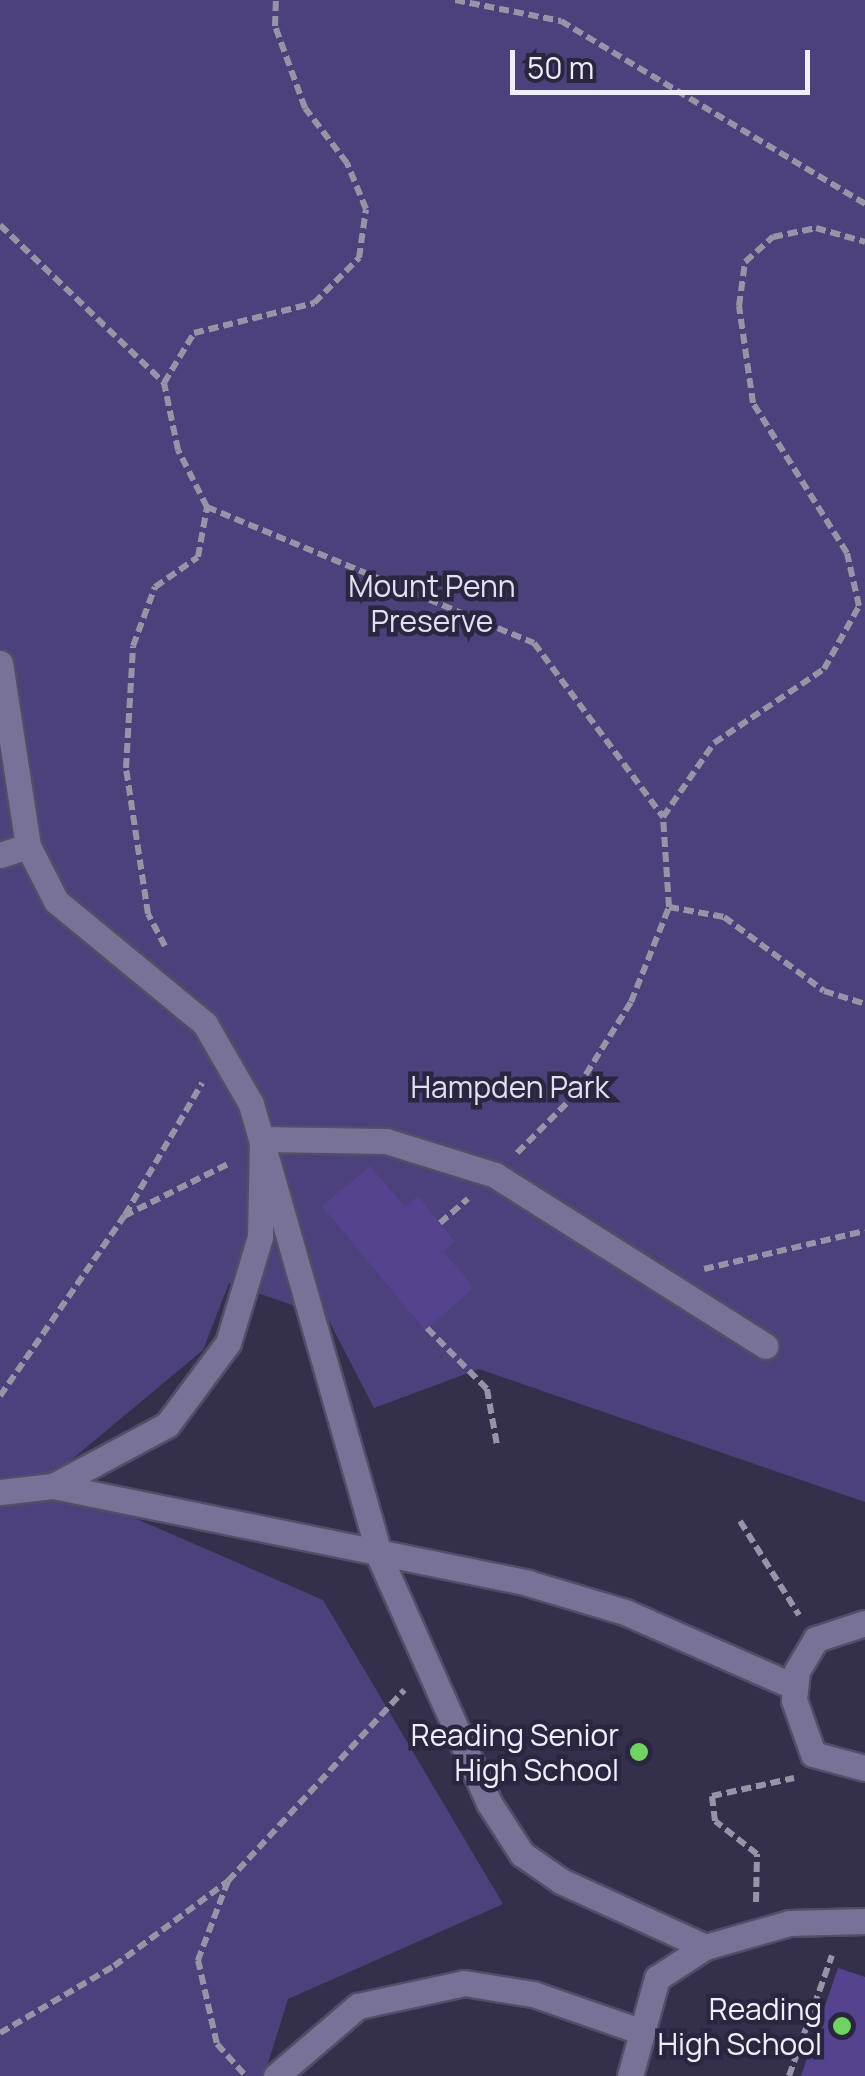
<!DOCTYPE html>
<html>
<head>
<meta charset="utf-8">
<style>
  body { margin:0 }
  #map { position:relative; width:865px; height:2076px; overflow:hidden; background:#34304b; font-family:Manrope,sans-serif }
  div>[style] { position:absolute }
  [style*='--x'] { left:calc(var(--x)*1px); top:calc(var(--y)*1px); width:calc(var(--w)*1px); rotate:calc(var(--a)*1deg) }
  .green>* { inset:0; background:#4d417c }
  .building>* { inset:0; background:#55438f }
  .path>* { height:6px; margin-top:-3px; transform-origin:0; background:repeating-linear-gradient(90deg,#9794a8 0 10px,transparent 0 15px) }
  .roads { filter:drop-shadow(2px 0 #524e67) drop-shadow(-2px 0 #524e67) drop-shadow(0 2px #524e67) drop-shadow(0 -2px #524e67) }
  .minor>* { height:25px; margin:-12.5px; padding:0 12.5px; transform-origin:12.5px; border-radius:12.5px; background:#787296 }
  .dots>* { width:28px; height:28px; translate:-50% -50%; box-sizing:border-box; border:5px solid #2b2640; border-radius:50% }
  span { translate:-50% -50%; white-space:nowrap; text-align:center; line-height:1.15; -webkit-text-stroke:9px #2b2640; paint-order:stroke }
  .park-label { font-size:30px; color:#e1dff5 }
  .poi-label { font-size:30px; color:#f0eefd }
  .right { translate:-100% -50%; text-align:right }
  .scale { position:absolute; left:510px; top:50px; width:300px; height:45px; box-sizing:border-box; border:5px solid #f0eefd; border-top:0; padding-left:12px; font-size:30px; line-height:35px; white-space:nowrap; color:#f0eefd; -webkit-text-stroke:8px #2b2640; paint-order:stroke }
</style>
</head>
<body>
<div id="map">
  <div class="green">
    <div style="clip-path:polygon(0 0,865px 0,865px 1502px,479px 1369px,374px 1408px,327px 1317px,229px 1283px,203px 1350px,47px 1480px,323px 1600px,503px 1904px,288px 1999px,264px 2076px,0 2076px)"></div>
  </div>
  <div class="building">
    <div style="clip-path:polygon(370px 1166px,405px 1207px,418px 1196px,455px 1242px,443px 1251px,474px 1288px,425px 1330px,322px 1206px)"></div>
    <div style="clip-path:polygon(838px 1968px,865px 1977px,865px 2076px,801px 2076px)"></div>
  </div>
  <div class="path">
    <div style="--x:455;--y:0;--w:108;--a:11.2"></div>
    <div style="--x:561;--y:21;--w:355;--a:31"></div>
    <div style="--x:0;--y:225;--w:228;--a:43.9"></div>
    <div style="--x:207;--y:507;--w:354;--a:22.6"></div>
    <div style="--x:534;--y:643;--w:217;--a:53.4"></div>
    <div style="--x:669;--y:907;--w:56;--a:10.3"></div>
    <div style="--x:724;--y:917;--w:124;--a:36.5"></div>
    <div style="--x:824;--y:991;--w:43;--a:17.6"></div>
    <div style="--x:165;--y:946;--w:36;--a:-118"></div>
    <div style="--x:148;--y:914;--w:148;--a:-98.6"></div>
    <div style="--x:126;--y:768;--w:122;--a:-86.7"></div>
    <div style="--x:133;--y:646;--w:63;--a:-69.6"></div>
    <div style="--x:155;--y:587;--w:52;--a:-34.9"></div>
    <div style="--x:198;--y:557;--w:51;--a:-79.8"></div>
    <div style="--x:207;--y:507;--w:64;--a:-117"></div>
    <div style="--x:178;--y:450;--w:68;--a:-101.8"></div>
    <div style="--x:164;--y:383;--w:58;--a:-59"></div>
    <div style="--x:194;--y:333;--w:124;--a:-14"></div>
    <div style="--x:314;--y:303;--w:64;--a:-45"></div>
    <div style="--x:359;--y:258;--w:49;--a:-81.9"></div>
    <div style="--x:366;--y:209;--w:50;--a:-112.4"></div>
    <div style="--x:347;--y:163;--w:69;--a:-127.4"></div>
    <div style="--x:305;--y:108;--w:87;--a:-110.1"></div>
    <div style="--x:275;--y:26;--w:26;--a:-88"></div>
    <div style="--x:517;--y:1153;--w:75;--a:-45"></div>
    <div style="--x:570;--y:1100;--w:115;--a:-58.1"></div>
    <div style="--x:631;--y:1002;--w:102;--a:-68.2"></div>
    <div style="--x:669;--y:907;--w:90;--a:-93.8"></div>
    <div style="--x:663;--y:817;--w:90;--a:-55.4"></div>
    <div style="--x:714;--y:743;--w:133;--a:-33.9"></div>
    <div style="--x:824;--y:669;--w:72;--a:-60.9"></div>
    <div style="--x:859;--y:606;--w:54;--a:-102.8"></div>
    <div style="--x:847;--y:553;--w:177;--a:-122.1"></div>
    <div style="--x:753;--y:403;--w:98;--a:-98.2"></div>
    <div style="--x:739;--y:306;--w:44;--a:-82.2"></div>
    <div style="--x:745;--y:262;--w:38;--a:-42"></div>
    <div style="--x:773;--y:237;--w:44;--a:-11.8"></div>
    <div style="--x:816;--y:228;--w:51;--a:15.9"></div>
    <div style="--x:125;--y:1215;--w:153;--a:-59.7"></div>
    <div style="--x:440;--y:1223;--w:37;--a:-41"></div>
    <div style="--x:704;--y:1269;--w:165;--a:-13.3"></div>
    <div style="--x:427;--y:1328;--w:86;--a:45.5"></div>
    <div style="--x:487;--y:1389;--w:57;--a:79.9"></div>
    <div style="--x:0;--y:1396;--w:219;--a:-55.4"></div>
    <div style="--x:124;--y:1216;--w:119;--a:-26.6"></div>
    <div style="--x:740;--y:1521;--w:111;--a:57.9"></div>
    <div style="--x:228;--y:1881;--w:85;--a:110.8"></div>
    <div style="--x:198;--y:1960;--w:86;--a:77.3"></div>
    <div style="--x:217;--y:2044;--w:42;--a:47.9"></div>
    <div style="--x:756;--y:1902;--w:48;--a:-88.8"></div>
    <div style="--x:757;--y:1854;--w:53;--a:-141.8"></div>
    <div style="--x:715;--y:1821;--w:25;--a:-97"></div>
    <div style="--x:712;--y:1796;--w:84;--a:-12.4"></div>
    <div style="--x:0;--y:2033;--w:132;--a:-30.4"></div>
    <div style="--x:114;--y:1966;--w:142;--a:-36.7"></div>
    <div style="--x:228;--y:1881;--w:260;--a:-47.3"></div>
    <div style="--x:789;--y:2076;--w:128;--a:-70.4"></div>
  </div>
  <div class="roads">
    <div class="minor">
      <div style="--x:0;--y:663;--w:185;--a:81.3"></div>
      <div style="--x:28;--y:846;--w:62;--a:63"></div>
      <div style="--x:56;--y:901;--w:193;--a:39.5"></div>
      <div style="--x:205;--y:1024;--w:92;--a:60.1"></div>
      <div style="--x:251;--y:1104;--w:472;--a:74.1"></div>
      <div style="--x:380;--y:1558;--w:268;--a:66"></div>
      <div style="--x:489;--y:1803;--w:61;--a:57.1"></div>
      <div style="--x:522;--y:1854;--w:47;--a:34.7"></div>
      <div style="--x:561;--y:1881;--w:158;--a:24.6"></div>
      <div style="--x:0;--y:855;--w:29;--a:-18"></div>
      <div style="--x:53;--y:1486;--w:129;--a:-28.2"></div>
      <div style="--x:167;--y:1425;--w:102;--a:-53.4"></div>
      <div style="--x:228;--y:1343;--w:111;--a:-73.2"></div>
      <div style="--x:260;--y:1237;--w:98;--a:-88.8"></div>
      <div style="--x:262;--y:1139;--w:124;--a:0.9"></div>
      <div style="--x:386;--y:1141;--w:114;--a:17.3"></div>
      <div style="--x:495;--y:1175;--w:320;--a:32.3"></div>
      <div style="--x:0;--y:1492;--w:53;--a:-6.5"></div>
      <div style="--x:53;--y:1486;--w:485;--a:11.5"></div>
      <div style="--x:528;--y:1583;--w:101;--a:16.6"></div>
      <div style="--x:625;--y:1612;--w:186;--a:23.8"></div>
      <div style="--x:865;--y:1623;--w:52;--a:161.9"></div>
      <div style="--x:816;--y:1639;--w:37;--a:121"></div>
      <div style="--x:797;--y:1671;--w:29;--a:96"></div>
      <div style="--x:794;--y:1700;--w:57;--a:70.6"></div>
      <div style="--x:813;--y:1754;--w:54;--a:15.1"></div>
      <div style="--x:276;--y:2076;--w:108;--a:-40.5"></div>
      <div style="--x:358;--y:2006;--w:108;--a:-12.2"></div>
      <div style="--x:464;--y:1983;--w:70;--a:9.1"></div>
      <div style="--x:533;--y:1994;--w:113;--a:19.1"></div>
      <div style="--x:630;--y:2076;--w:102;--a:-74.6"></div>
      <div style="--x:657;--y:1978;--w:57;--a:-32.9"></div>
      <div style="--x:705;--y:1947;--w:87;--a:-15.9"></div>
      <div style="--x:789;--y:1923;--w:76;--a:-1.5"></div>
    </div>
  </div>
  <div class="dots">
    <div style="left:639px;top:1752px;background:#6ed360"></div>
    <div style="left:842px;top:2026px;background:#6ed360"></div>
  </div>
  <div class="park-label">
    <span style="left:432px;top:603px">Mount Penn<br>Preserve</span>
    <span style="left:510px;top:1087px">Hampden Park</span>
  </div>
  <div class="poi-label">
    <span class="right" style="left:619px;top:1752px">Reading Senior<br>High School</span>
    <span class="right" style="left:822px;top:2026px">Reading<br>High School</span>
  </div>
  <div class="scale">50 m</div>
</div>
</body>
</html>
